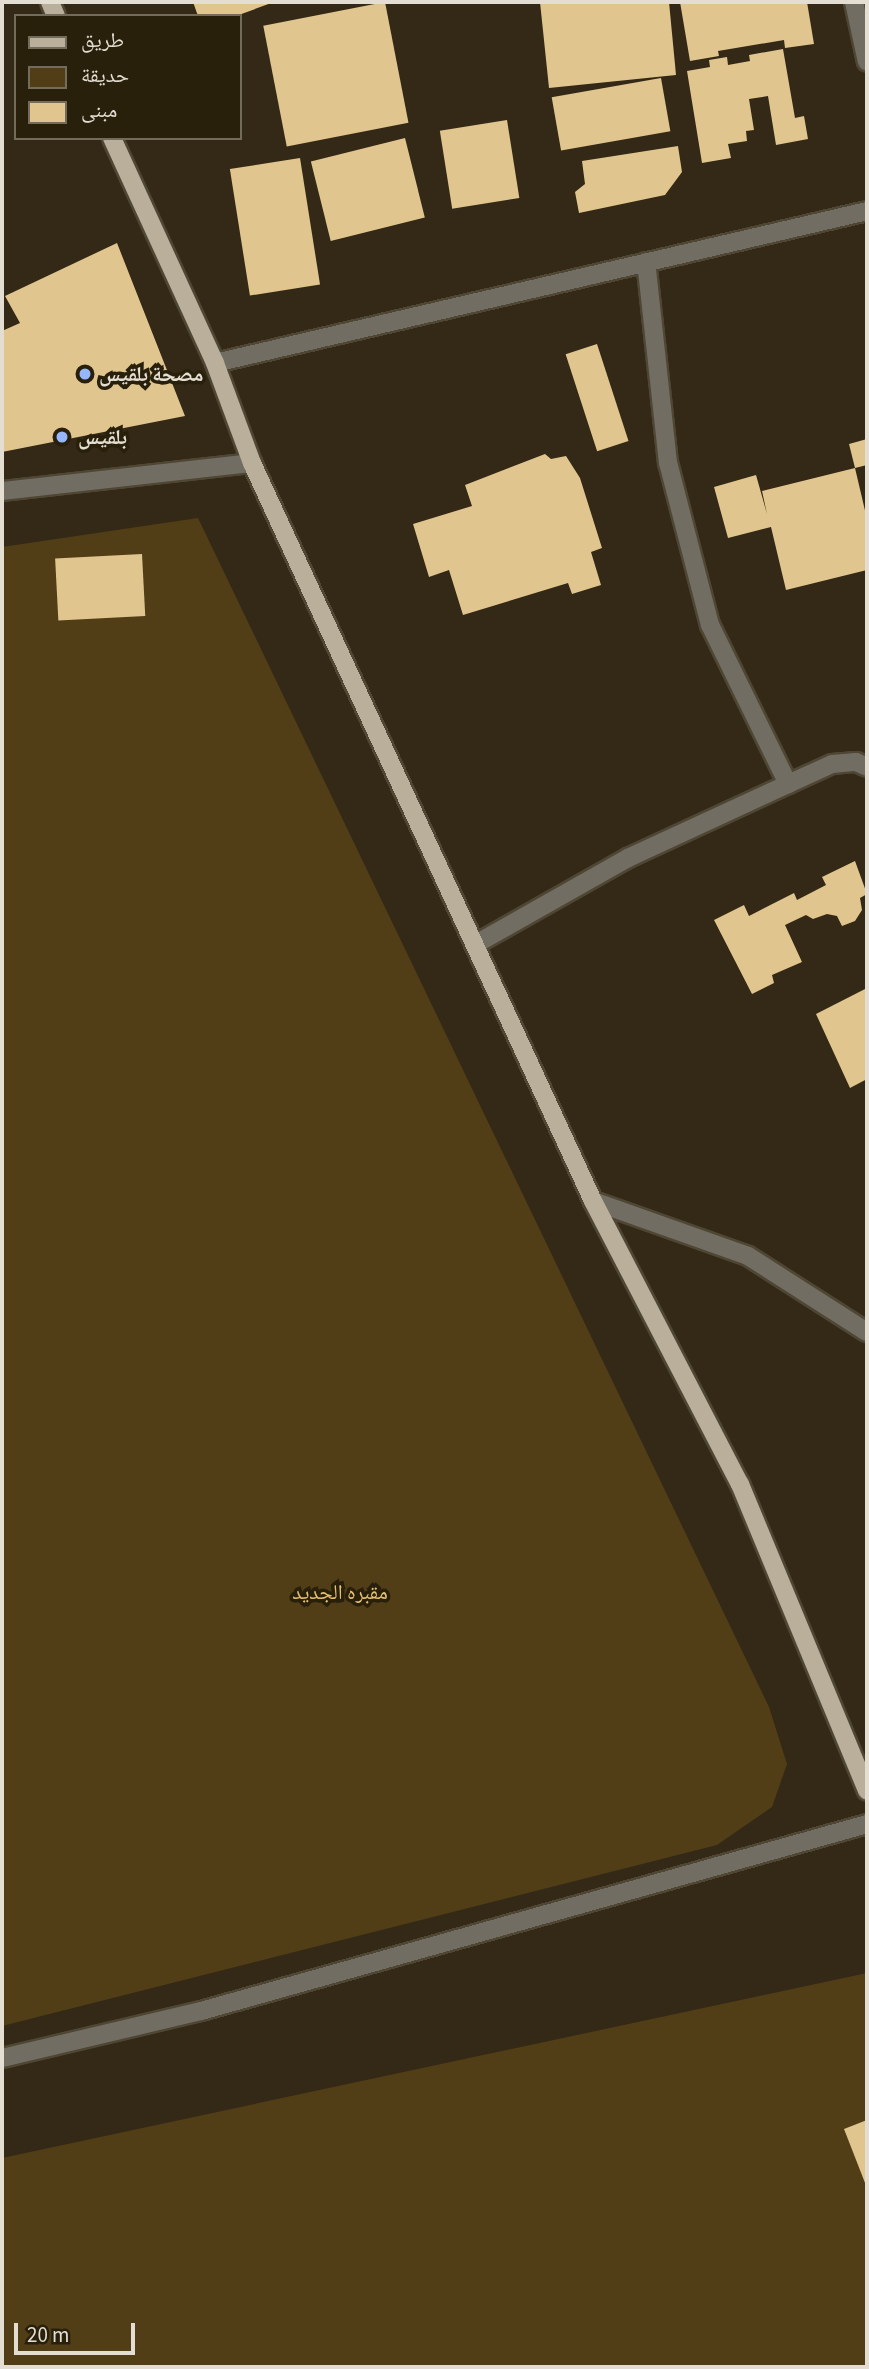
<!DOCTYPE html>
<html>
<head>
<meta charset="utf-8">
<style>
  body { margin:0 }
  #map { position:relative; width:869px; height:2369px; overflow:hidden; background:#332916; font-family:"Source Sans 3","Noto Naskh Arabic",sans-serif }
  div>[style] { position:absolute }
  [style*='--x'] { left:calc(var(--x)*1px); top:calc(var(--y)*1px); width:calc(var(--w)*1px); rotate:calc(var(--a)*1deg) }
  .green>* { inset:0; background:#513e17 }
  .building>* { inset:0; background:#e1c58f; transform-origin:0 0 }
  .roads { filter:drop-shadow(2px 0 #4f4634) drop-shadow(-2px 0 #4f4634) drop-shadow(0 2px #4f4634) drop-shadow(0 -2px #4f4634) }
  .minor>* { height:18px; margin:-9px; padding:0 9px; transform-origin:9px; border-radius:9px; background:#726d63 }
  .major>* { height:18px; margin:-9px; padding:0 9px; transform-origin:9px; border-radius:9px; background:#b9af9b }
  .dots>* { width:19px; height:19px; translate:-50% -50%; box-sizing:border-box; border:4px solid #29200c; border-radius:50% }
  span { translate:-50% -50%; white-space:nowrap; text-align:center; line-height:1.15; -webkit-text-stroke:7px #29200c; paint-order:stroke }
  .poi-label { font-size:21px; color:#e4ded2; font-weight:700 }
  .left { translate:0 -50%; text-align:left }
  .park-label { font-size:21px; color:#e6c071 }
  .frame { position:absolute; inset:0; border:4px solid #e4ded2; pointer-events:none }
  .legend { position:absolute; left:14px; top:14px; width:228px; height:126px; box-sizing:border-box; background:#29200c; border:2px solid #746c5b; margin:0; padding:9px 12px; list-style:none; font-size:21px; color:#e4ded2 }
  .legend li { display:flex; align-items:center; gap:14px; height:35px }
  .legend b { width:35px; border:2px solid #746c5b }
  .scale { position:absolute; left:14px; top:2323px; width:121px; height:32px; box-sizing:border-box; border:4px solid #e4ded2; border-top:0; padding-left:9px; font-size:21px; line-height:24px; white-space:nowrap; color:#e4ded2; -webkit-text-stroke:5px #29200c; paint-order:stroke }
</style>
</head>
<body>
<div id="map">
  <div class="green">
    <div style="clip-path:polygon(198px 518px,769px 1707px,787px 1764px,772px 1807px,717px 1845px,2px 2026px,2px 547px)"></div>
    <div style="clip-path:polygon(867px 1973px,867px 2367px,2px 2367px,2px 2158px)"></div>
  </div>
  <div class="building">
    <div style="clip-path:polygon(193px 2px,274px 2px,236px 16px,198px 16px)"></div>
    <div style="left:385px;top:2px;width:123px;height:124px;rotate:79deg"></div>
    <div style="clip-path:polygon(540px 2px,669px 2px,676px 75px,549px 88px)"></div>
    <div style="clip-path:polygon(680px 2px,807px 2px,814px 44px,785px 48px,784px 40px,718px 51px,719px 56px,690px 61px)"></div>
    <div style="clip-path:polygon(783px 49px,795px 118px,804px 116px,808px 139px,776px 145px,768px 96px,749px 99px,754px 130px,746px 131px,747px 141px,728px 144px,731px 158px,702px 163px,687px 71px,710px 67px,709px 60px,727px 57px,728px 65px,750px 61px,749px 55px)"></div>
    <div style="left:661px;top:78px;width:54px;height:111px;rotate:80deg"></div>
    <div style="left:507px;top:120px;width:79px;height:68px;rotate:81deg"></div>
    <div style="left:405px;top:138px;width:82px;height:97px;rotate:76deg"></div>
    <div style="clip-path:polygon(678px 146px,682px 172px,665px 195px,579px 213px,575px 192px,585px 184px,582px 161px)"></div>
    <div style="left:300px;top:158px;width:128px;height:71px;rotate:81deg"></div>
    <div style="clip-path:polygon(117px 243px,185px 416px,2px 452px,2px 331px,20px 323px,5px 296px)"></div>
    <div style="left:597px;top:344px;width:102px;height:33px;rotate:72deg"></div>
    <div style="clip-path:polygon(867px 439px,867px 465px,855px 468px,849px 444px)"></div>
    <div style="clip-path:polygon(545px 454px,551px 459px,566px 456px,580px 478px,602px 548px,591px 552px,601px 585px,572px 594px,568px 583px,463px 615px,449px 570px,429px 577px,413px 524px,472px 506px,465px 485px)"></div>
    <div style="clip-path:polygon(855px 468px,867px 519px,867px 570px,786px 590px,771px 527px,728px 538px,714px 487px,756px 475px,767px 514px,762px 491px)"></div>
    <div style="left:142px;top:554px;width:62px;height:87px;rotate:87deg"></div>
    <div style="clip-path:polygon(855px 861px,867px 894px,860px 898px,862px 910px,855px 921px,842px 926px,837px 916px,827px 914px,813px 919px,806px 915px,785px 925px,802px 962px,772px 975px,774px 983px,752px 994px,714px 920px,744px 905px,749px 916px,794px 893px,797px 900px,826px 885px,822px 877px)"></div>
    <div style="clip-path:polygon(867px 988px,867px 1079px,850px 1088px,816px 1014px)"></div>
    <div style="clip-path:polygon(867px 2120px,867px 2188px,844px 2129px)"></div>
  </div>
  <div class="roads">
    <div class="minor">
      <div style="--x:854;--y:2;--w:61;--a:77.8"></div>
      <div style="--x:215;--y:363;--w:669;--a:-13.12"></div>
      <div style="--x:2;--y:491;--w:252;--a:-6.4"></div>
      <div style="--x:788;--y:784;--w:48;--a:-24.4"></div>
      <div style="--x:832;--y:764;--w:24;--a:-5"></div>
      <div style="--x:856;--y:762;--w:12;--a:24"></div>
      <div style="--x:476;--y:944;--w:175;--a:-29.5"></div>
      <div style="--x:628;--y:858;--w:176;--a:-24.8"></div>
      <div style="--x:788;--y:784;--w:177;--a:-116.1"></div>
      <div style="--x:710;--y:625;--w:167;--a:-104.5"></div>
      <div style="--x:668;--y:463;--w:202;--a:-96.2"></div>
      <div style="--x:593;--y:1201;--w:164;--a:19.5"></div>
      <div style="--x:748;--y:1256;--w:141;--a:32.6"></div>
      <div style="--x:2;--y:2058;--w:204;--a:-13.3"></div>
      <div style="--x:201;--y:2011;--w:692;--a:-15.68"></div>
    </div>
    <div class="major">
      <div style="--x:50;--y:2;--w:15;--a:67"></div>
      <div style="--x:112;--y:138;--w:247;--a:65.4"></div>
      <div style="--x:215;--y:363;--w:107;--a:69.7"></div>
      <div style="--x:252;--y:463;--w:813;--a:65.2"></div>
      <div style="--x:593;--y:1201;--w:319;--a:62.6"></div>
      <div style="--x:740;--y:1484;--w:332;--a:67.5"></div>
    </div>
  </div>
  <div class="dots">
    <div style="left:85px;top:374px;background:#96b6fd"></div>
    <div style="left:62px;top:437px;background:#96b6fd"></div>
  </div>
  <div class="poi-label">
    <span class="left" style="left:99px;top:374px">مصحة بلقيس</span>
    <span class="left" style="left:78px;top:437px">بلقيس</span>
  </div>
  <div class="park-label">
    <span style="left:340px;top:1592px">مقبره الجديد</span>
  </div>
  <div class="frame"></div>
  <ul class="legend">
  <li><b style="height:9px;background:#b9af9b"></b>طريق</li>
  <li><b style="height:19px;background:#513e17"></b>حديقة</li>
  <li><b style="height:19px;background:#e1c58f"></b>مبنى</li>
  </ul>
  <div class="scale">20 m</div>
</div>
</body>
</html>
